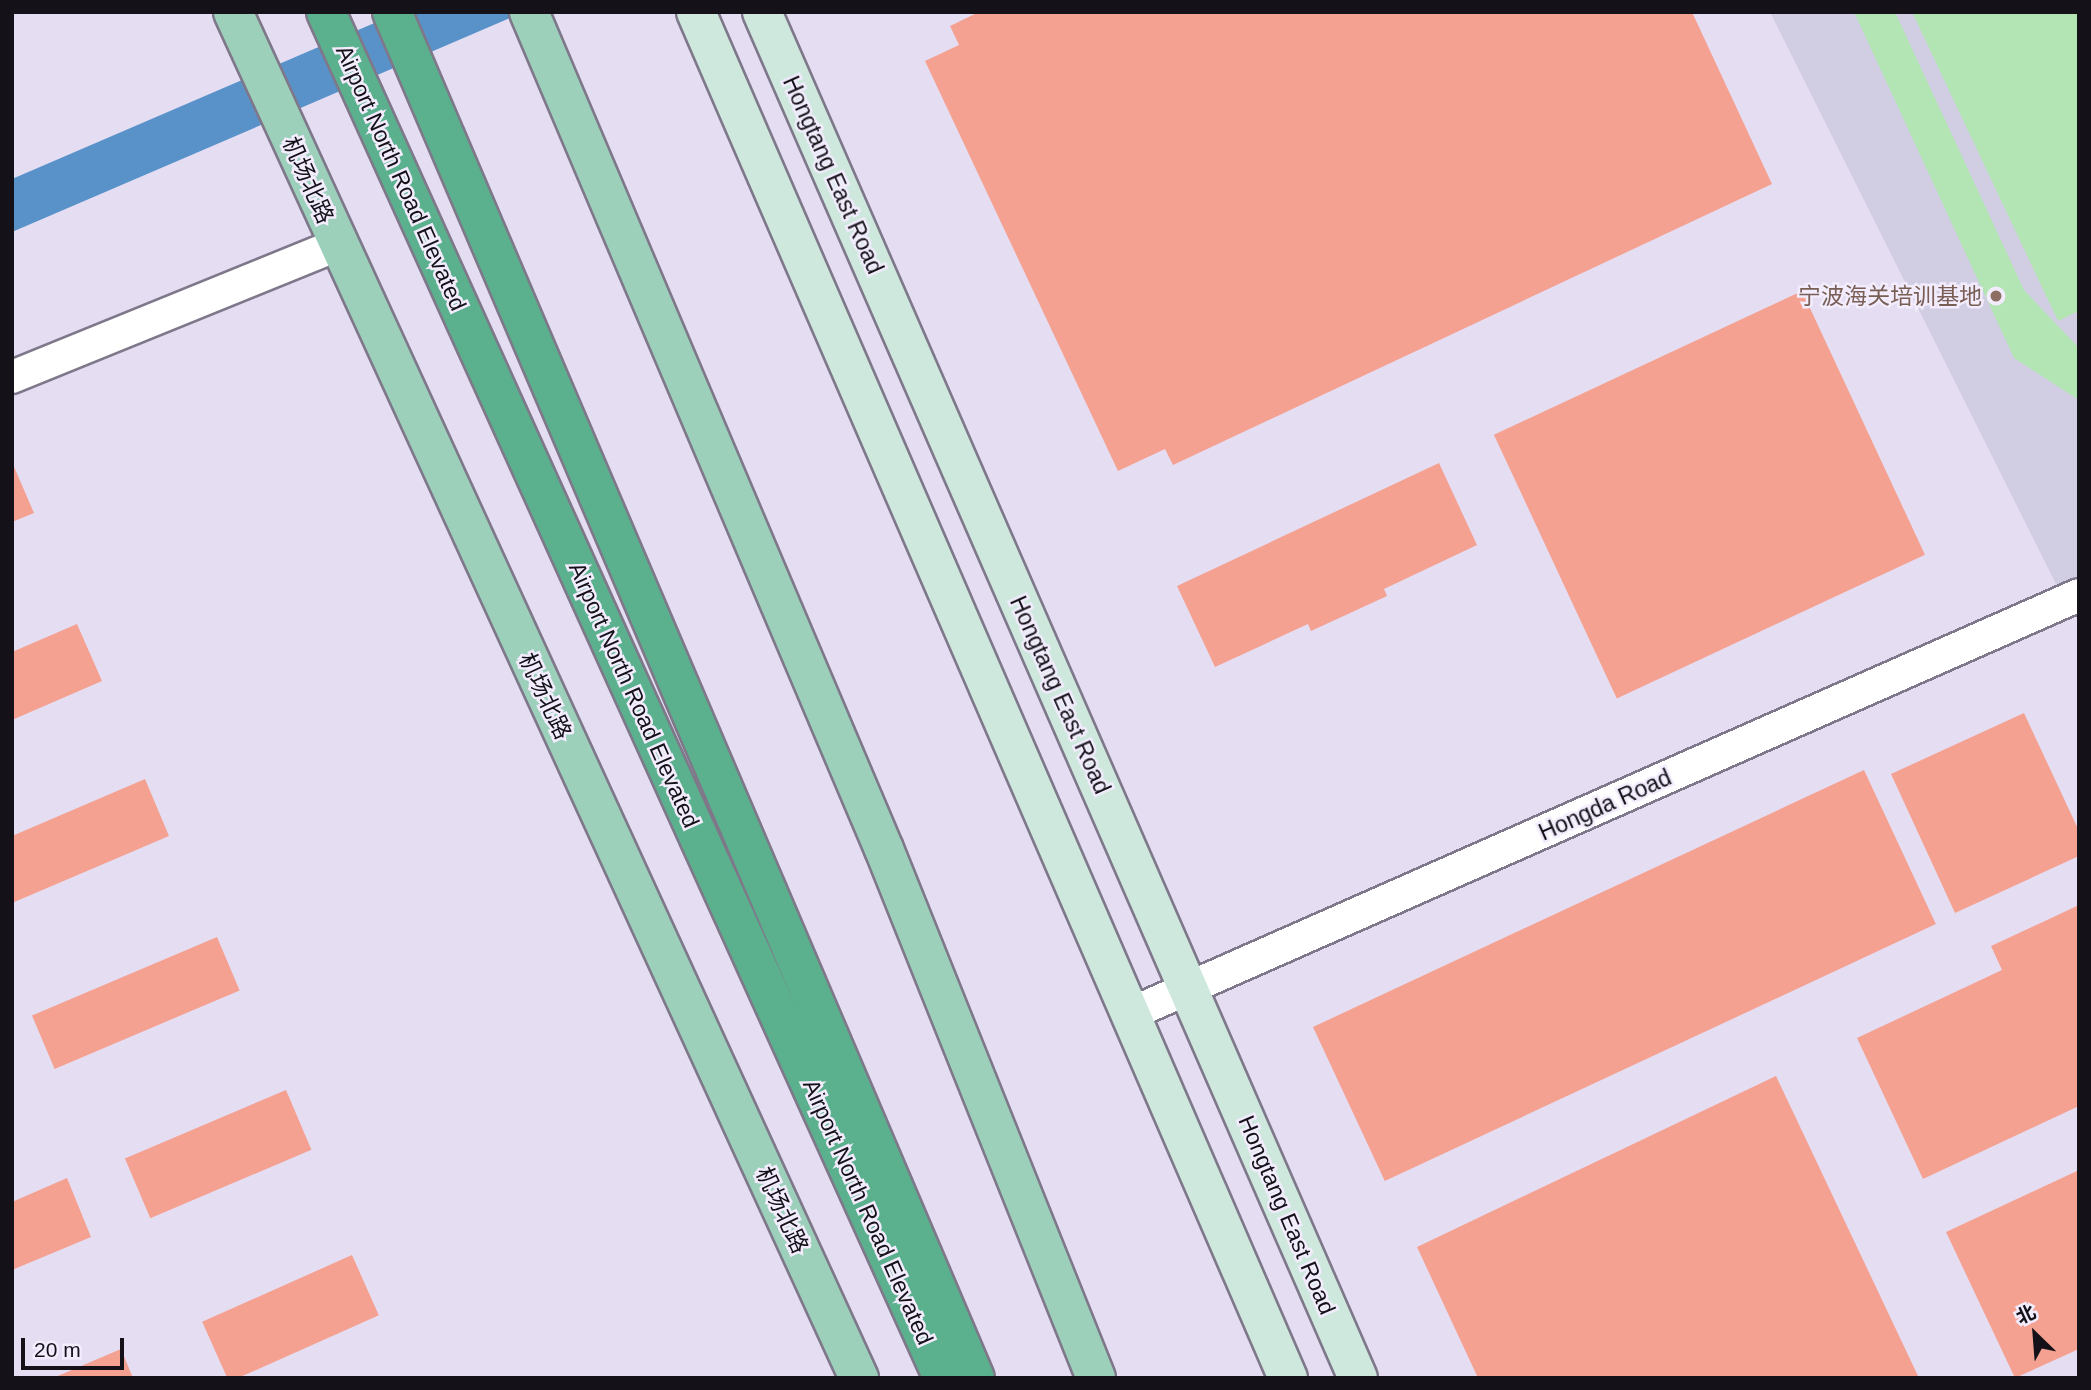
<!DOCTYPE html>
<html>
<head>
<meta charset="utf-8">
<style>
  body { margin:0 }
  #map { position:relative; width:2091px; height:1390px; overflow:hidden; background:#e5def3; font-family:Arial,"Noto Sans SC",sans-serif }
  div>[style] { position:absolute }
  [style*='--x'] { left:calc(var(--x)*1px); top:calc(var(--y)*1px); width:calc(var(--w)*1px); rotate:calc(var(--a)*1deg) }
  .education>* { inset:0; background:#d1cde3 }
  .green>* { inset:0; background:#b2e4b4 }
  .water>* { inset:0; background:#5992c9 }
  .building>* { inset:0; background:#f4a191; transform-origin:0 0 }
  .roads { filter:drop-shadow(2px 0 #7e788a) drop-shadow(-2px 0 #7e788a) drop-shadow(0 2px #7e788a) drop-shadow(0 -2px #7e788a) }
  .street>* { height:32px; margin:-16px; padding:0 16px; transform-origin:16px; border-radius:16px; background:#fff }
  .secondary>* { height:38px; margin:-19px; padding:0 19px; transform-origin:19px; border-radius:19px; background:#cee8dd }
  .primary>* { height:38px; margin:-19px; padding:0 19px; transform-origin:19px; border-radius:19px; background:#9dd0bb }
  .highway>* { height:38px; margin:-19px; padding:0 19px; transform-origin:19px; border-radius:19px; background:#5bb18d }
  .dots>* { width:19px; height:19px; translate:-50% -50%; box-sizing:border-box; border:4px solid #f2ecfd; border-radius:50% }
  span { translate:-50% -50%; white-space:nowrap; text-align:center; line-height:1.15; -webkit-text-stroke:5px #f2ecfd; paint-order:stroke }
  .street-label { font-size:23px; color:#141118 }
  .education-label { font-size:23px; color:#785e54 }
  .right { translate:-100% -50%; text-align:right }
  .frame { position:absolute; inset:0; border:14px solid #141118; pointer-events:none }
  .north { position:absolute; left:2000px; top:1299px; width:70px; height:70px; -webkit-text-stroke:5px #f2ecfd; paint-order:stroke; rotate:335deg; font-size:19px; font-weight:700; line-height:28px; text-align:center; color:#141118 }
  .north::after { content:''; display:block; margin:auto; width:24px; height:32px; background:#141118; clip-path:polygon(50% 0,100% 100%,50% 72%,0 100%) }
  .scale { position:absolute; left:21px; top:1338px; width:103px; height:32px; box-sizing:border-box; border:4px solid #141118; border-top:0; padding-left:9px; font-size:21px; line-height:24px; white-space:nowrap; color:#141118; -webkit-text-stroke:5px #f2ecfd; paint-order:stroke }
</style>
</head>
<body>
<div id="map">
  <div class="education">
    <div style="clip-path:polygon(1770px 12px,2079px 12px,2079px 581px,2059px 590px)"></div>
  </div>
  <div class="green">
    <div style="clip-path:polygon(1854px 12px,1895px 12px,2024px 290px,2079px 348px,2079px 400px,2014px 358px)"></div>
    <div style="clip-path:polygon(1912px 12px,2079px 12px,2079px 311px,2058px 321px)"></div>
  </div>
  <div class="water">
    <div style="clip-path:polygon(400px 12px,524px 12px,12px 232px,12px 179px)"></div>
  </div>
  <div class="building">
    <div style="clip-path:polygon(979px 12px,1692px 12px,1772px 184px,1173px 465px,1165px 449px,1118px 471px,925px 61px,959px 45px,950px 26px)"></div>
    <div style="left:1802px;top:291px;width:291px;height:340px;rotate:65deg"></div>
    <div style="clip-path:polygon(12px 462px,34px 513px,12px 522px)"></div>
    <div style="clip-path:polygon(1439px 463px,1477px 545px,1384px 589px,1387px 596px,1311px 631px,1308px 624px,1215px 667px,1177px 586px)"></div>
    <div style="clip-path:polygon(77px 624px,102px 681px,12px 720px,12px 652px)"></div>
    <div style="clip-path:polygon(2024px 713px,2079px 831px,2079px 856px,1955px 913px,1891px 774px)"></div>
    <div style="left:1864px;top:770px;width:170px;height:608px;rotate:65deg"></div>
    <div style="clip-path:polygon(145px 779px,169px 836px,12px 903px,12px 836px)"></div>
    <div style="clip-path:polygon(2079px 905px,2079px 1106px,1923px 1179px,1857px 1038px,2002px 970px,1991px 946px)"></div>
    <div style="left:217px;top:937px;width:58px;height:201px;rotate:67deg"></div>
    <div style="clip-path:polygon(1776px 1076px,1919px 1378px,1478px 1378px,1417px 1247px)"></div>
    <div style="left:286px;top:1090px;width:65px;height:175px;rotate:67deg"></div>
    <div style="clip-path:polygon(2079px 1170px,2079px 1349px,2015px 1378px,1946px 1232px)"></div>
    <div style="clip-path:polygon(67px 1178px,91px 1237px,12px 1270px,12px 1202px)"></div>
    <div style="left:352px;top:1255px;width:66px;height:164px;rotate:66deg"></div>
    <div style="clip-path:polygon(121px 1349px,133px 1378px,53px 1378px)"></div>
  </div>
  <div class="roads">
    <div class="street">
      <div style="--x:12;--y:377;--w:351;--a:-22.1"></div>
      <div style="--x:1130;--y:1014;--w:1037;--a:-23.82"></div>
    </div>
    <div class="secondary">
      <div style="--x:696;--y:12;--w:1489;--a:66.57"></div>
      <div style="--x:762;--y:12;--w:1490;--a:66.43"></div>
    </div>
    <div class="primary">
      <div style="--x:233;--y:12;--w:1503;--a:65.38"></div>
      <div style="--x:529;--y:12;--w:909;--a:67.02"></div>
      <div style="--x:884;--y:849;--w:570;--a:68.16"></div>
    </div>
    <div class="highway">
      <div style="--x:326;--y:12;--w:1499;--a:65.69"></div>
      <div style="--x:392;--y:12;--w:1485;--a:66.89"></div>
    </div>
  </div>
  <div class="dots">
    <div style="left:1996px;top:296px;background:#8d6e63"></div>
  </div>
  <div class="street-label">
    <span style="left:833px;top:175px;rotate:66deg">Hongtang East Road</span>
    <span style="left:401px;top:178px;rotate:66deg">Airport North Road Elevated</span>
    <span style="left:308px;top:180px;rotate:66deg">机场北路</span>
    <span style="left:634px;top:695px;rotate:66deg">Airport North Road Elevated</span>
    <span style="left:1060px;top:695px;rotate:66deg">Hongtang East Road</span>
    <span style="left:545px;top:696px;rotate:65deg">机场北路</span>
    <span style="left:1605px;top:805px;rotate:-24deg">Hongda Road</span>
    <span style="left:782px;top:1210px;rotate:65deg">机场北路</span>
    <span style="left:868px;top:1212px;rotate:66deg">Airport North Road Elevated</span>
    <span style="left:1287px;top:1215px;rotate:67deg">Hongtang East Road</span>
  </div>
  <div class="education-label">
    <span class="right" style="left:1982px;top:296px">宁波海关培训基地</span>
  </div>
  <div class="frame"></div>
  <div class="north">北</div>
  <div class="scale">20 m</div>
</div>
</body>
</html>
